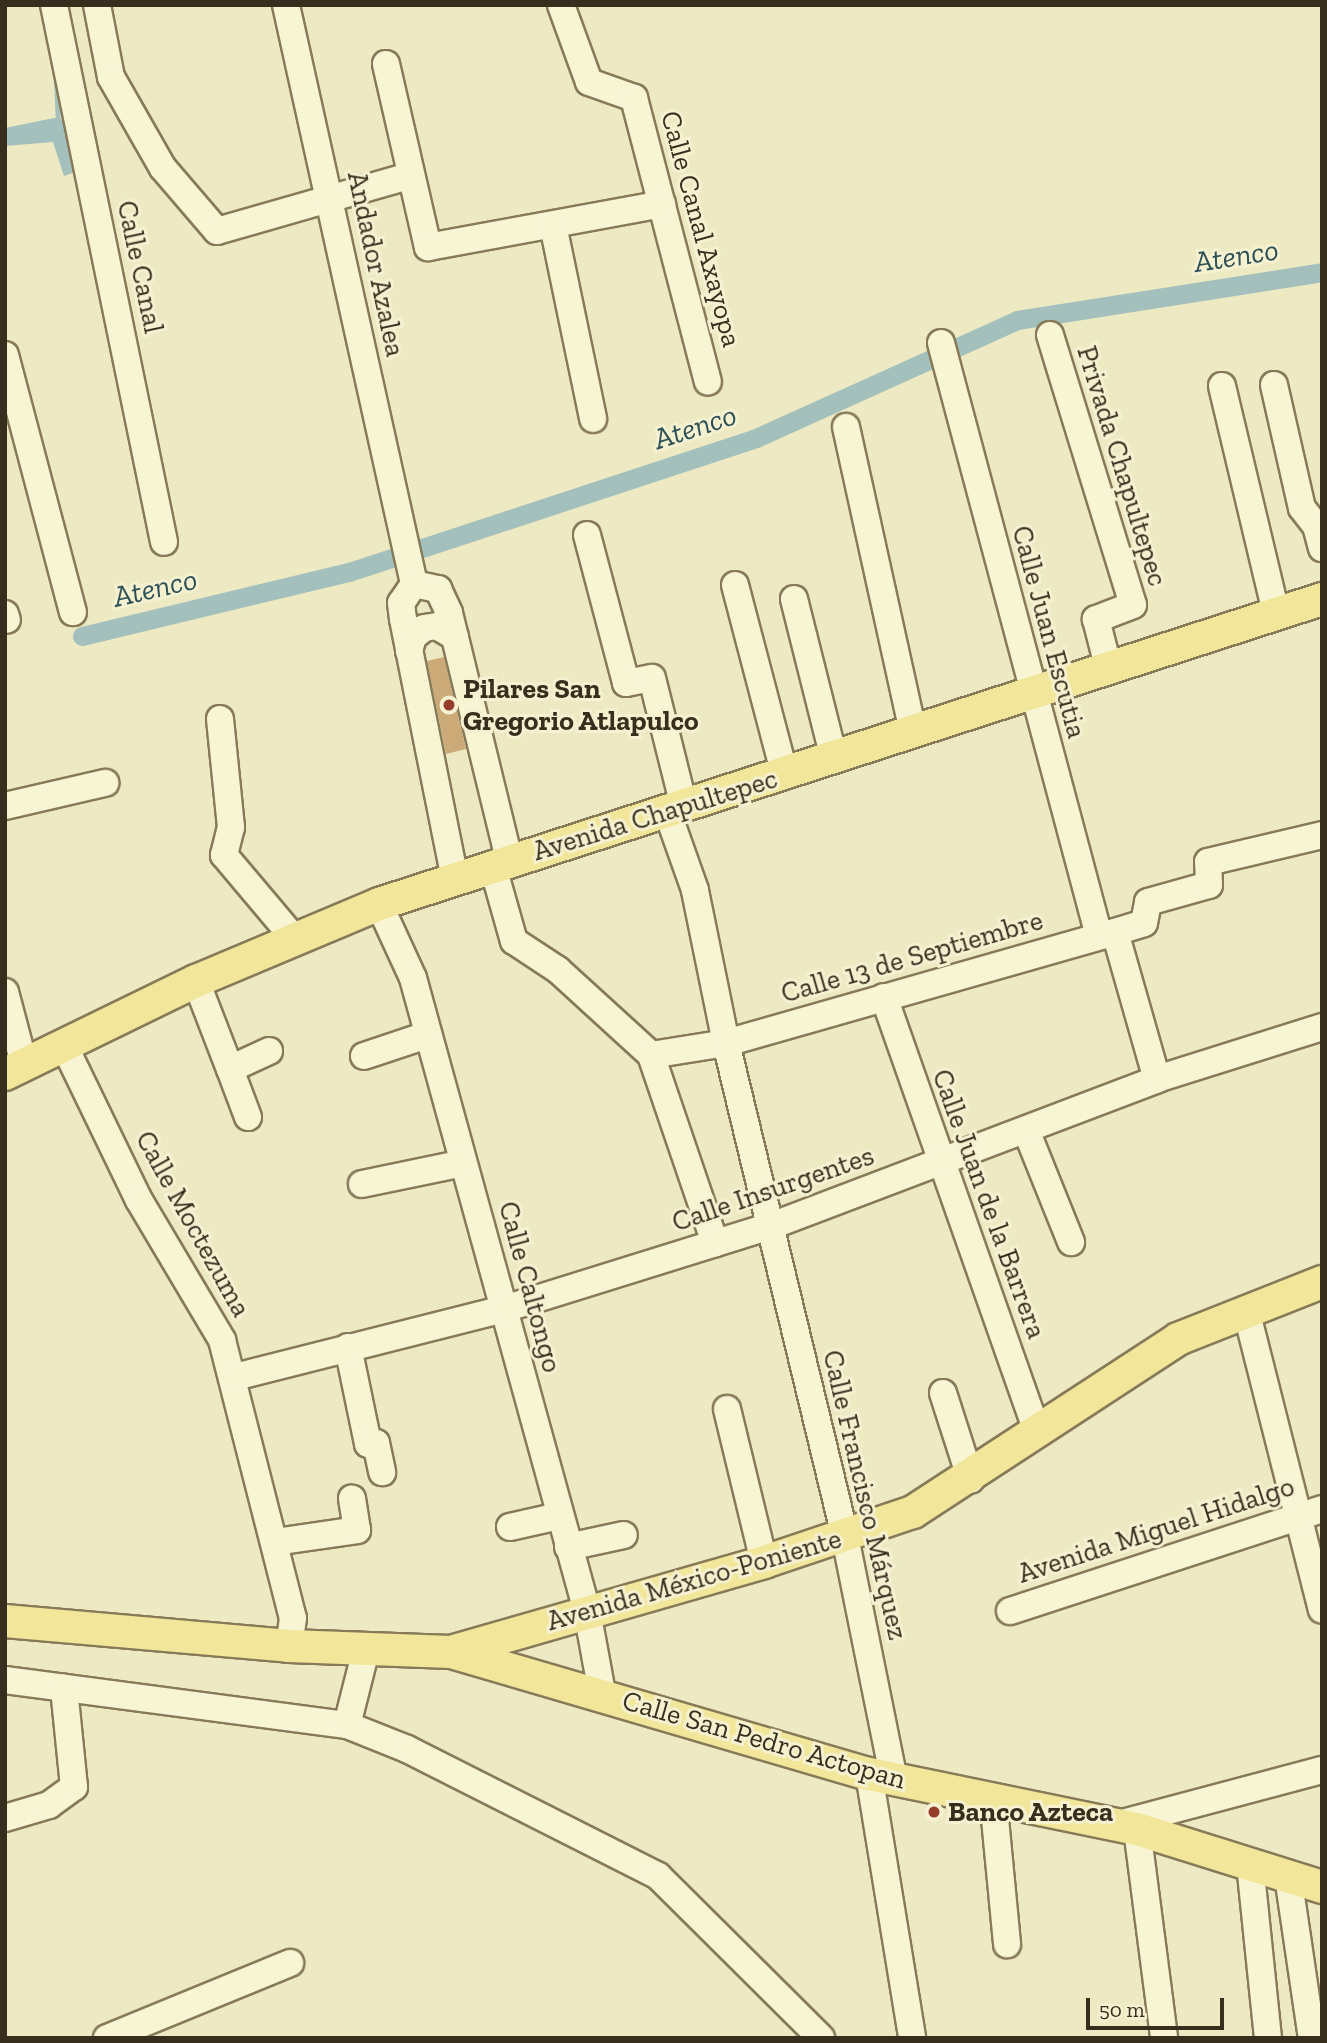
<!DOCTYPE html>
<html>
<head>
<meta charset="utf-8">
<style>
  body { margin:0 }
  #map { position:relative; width:1327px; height:2043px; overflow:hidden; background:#ede9c2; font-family:"Zilla Slab",serif }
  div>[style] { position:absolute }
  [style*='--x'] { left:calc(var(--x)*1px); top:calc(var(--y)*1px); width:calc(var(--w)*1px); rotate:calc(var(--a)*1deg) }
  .water>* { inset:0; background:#a4c0bd }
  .stream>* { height:5px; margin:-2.5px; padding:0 2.5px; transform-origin:2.5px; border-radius:2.5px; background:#a4c0bd }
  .canal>* { height:19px; margin:-9.5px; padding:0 9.5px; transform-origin:9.5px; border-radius:9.5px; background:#a4c0bd }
  .building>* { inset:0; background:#cbaa78 }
  .roads { filter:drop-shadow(2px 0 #877a59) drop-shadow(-2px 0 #877a59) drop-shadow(0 2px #877a59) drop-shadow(0 -2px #877a59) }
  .minor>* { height:26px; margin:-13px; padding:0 13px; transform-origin:13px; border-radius:13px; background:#f8f5d5 }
  .major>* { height:32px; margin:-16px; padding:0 16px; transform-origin:16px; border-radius:16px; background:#f1e699 }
  .dots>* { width:19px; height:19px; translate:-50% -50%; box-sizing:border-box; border:4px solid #f5f1d1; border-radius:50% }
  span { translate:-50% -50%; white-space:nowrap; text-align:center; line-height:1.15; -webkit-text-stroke:6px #f5f1d1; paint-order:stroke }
  .street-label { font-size:28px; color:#372e1d }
  .poi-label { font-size:28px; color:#372e1d; font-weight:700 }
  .left { translate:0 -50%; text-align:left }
  .water-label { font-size:30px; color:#2d5156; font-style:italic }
  .frame { position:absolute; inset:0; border:7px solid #372e1d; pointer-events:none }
  .scale { position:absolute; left:1086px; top:1998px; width:138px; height:32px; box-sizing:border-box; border:4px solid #372e1d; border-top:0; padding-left:9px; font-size:21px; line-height:24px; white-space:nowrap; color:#372e1d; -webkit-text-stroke:5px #f5f1d1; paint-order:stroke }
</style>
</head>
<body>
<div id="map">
  <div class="water">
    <div style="clip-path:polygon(54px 118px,68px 121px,81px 170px,64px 176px,53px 142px,5px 146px,5px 128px)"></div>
  </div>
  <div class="stream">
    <div style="--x:56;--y:79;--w:46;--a:87.5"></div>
  </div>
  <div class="canal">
    <div style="--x:82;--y:636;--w:275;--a:-13.5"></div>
    <div style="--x:349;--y:572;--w:428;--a:-18.2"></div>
    <div style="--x:756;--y:438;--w:286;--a:-24.3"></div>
    <div style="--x:1017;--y:320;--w:309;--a:-8.9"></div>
  </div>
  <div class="building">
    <div style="clip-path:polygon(444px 657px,466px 749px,446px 754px,427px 661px)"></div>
  </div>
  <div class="roads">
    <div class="minor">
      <div style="--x:54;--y:5;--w:548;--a:78.42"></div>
      <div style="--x:97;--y:5;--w:73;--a:79"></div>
      <div style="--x:111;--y:77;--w:105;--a:60.3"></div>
      <div style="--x:163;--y:168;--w:83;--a:49.4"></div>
      <div style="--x:217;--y:231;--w:200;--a:-16"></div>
      <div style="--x:286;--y:5;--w:593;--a:77.53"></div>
      <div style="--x:561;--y:5;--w:82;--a:70"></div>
      <div style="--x:589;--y:82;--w:48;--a:19.6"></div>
      <div style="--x:634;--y:98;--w:293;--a:75.4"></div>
      <div style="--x:386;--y:64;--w:188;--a:77.1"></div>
      <div style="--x:428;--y:247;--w:238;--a:-10.4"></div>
      <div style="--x:553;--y:225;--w:198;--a:78.3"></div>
      <div style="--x:1050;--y:335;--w:282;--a:72.9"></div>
      <div style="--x:1133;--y:605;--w:40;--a:159"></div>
      <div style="--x:1096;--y:619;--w:53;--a:75.7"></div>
      <div style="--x:941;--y:343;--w:614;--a:75.08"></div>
      <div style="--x:5;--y:355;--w:266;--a:75.2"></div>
      <div style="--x:1274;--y:385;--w:126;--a:77.2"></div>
      <div style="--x:1302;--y:508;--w:23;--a:52"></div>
      <div style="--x:1316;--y:526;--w:23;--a:75"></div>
      <div style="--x:1222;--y:386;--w:236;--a:76.6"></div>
      <div style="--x:846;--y:427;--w:313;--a:77.6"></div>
      <div style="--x:587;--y:535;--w:153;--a:75.2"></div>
      <div style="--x:626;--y:683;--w:26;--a:-11"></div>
      <div style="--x:652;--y:678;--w:132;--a:76"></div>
      <div style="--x:414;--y:584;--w:25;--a:12"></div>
      <div style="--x:438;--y:589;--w:26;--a:65"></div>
      <div style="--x:449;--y:613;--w:254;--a:76.3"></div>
      <div style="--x:414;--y:584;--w:23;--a:124"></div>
      <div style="--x:401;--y:603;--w:16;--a:83"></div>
      <div style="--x:403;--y:619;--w:266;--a:78.7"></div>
      <div style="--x:735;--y:585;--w:196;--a:75.3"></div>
      <div style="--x:794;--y:599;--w:164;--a:75.9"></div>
      <div style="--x:5;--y:614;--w:6;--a:72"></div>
      <div style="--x:409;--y:651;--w:15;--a:-74"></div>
      <div style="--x:413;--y:637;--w:14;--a:-39"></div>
      <div style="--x:424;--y:628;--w:13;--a:-9"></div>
      <div style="--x:437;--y:626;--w:21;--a:31"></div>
      <div style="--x:220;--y:719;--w:109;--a:84.2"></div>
      <div style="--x:231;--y:827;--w:29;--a:104"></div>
      <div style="--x:224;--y:855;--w:109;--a:49.9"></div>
      <div style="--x:5;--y:806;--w:103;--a:-13"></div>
      <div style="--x:493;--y:867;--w:77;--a:74.2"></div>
      <div style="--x:514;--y:941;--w:53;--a:33.4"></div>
      <div style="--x:558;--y:970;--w:126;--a:42.4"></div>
      <div style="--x:651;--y:1055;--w:199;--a:71.2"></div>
      <div style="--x:379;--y:904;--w:81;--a:65.3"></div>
      <div style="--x:413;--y:978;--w:656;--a:74.63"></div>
      <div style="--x:587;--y:1611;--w:83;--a:79.6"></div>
      <div style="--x:1115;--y:932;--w:30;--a:-17"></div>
      <div style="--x:1144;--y:923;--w:21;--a:-79"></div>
      <div style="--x:1148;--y:902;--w:63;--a:-15.6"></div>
      <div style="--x:1209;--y:885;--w:23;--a:-92"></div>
      <div style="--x:1208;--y:862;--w:117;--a:-13.3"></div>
      <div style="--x:196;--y:981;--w:94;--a:68.9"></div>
      <div style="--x:5;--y:992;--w:74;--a:75.2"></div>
      <div style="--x:884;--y:997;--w:460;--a:70.6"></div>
      <div style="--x:63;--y:1043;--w:174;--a:64.2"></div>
      <div style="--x:139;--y:1200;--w:163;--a:59.3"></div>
      <div style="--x:222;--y:1340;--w:287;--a:75.7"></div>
      <div style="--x:293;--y:1618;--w:28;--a:98"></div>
      <div style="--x:651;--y:1055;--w:76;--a:-9.1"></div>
      <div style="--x:726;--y:1043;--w:156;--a:-101.5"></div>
      <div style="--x:695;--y:890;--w:84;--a:-109.5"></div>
      <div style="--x:364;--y:1056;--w:66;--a:-18.4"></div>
      <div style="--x:248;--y:1117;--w:51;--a:-110.6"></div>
      <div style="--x:230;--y:1069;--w:43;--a:-24.8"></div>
      <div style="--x:1026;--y:1130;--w:121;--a:68.1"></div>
      <div style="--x:362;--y:1184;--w:103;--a:-11.7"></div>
      <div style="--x:1246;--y:1310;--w:309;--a:75.8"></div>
      <div style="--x:348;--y:1347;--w:99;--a:78.3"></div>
      <div style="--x:368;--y:1444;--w:8;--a:-7"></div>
      <div style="--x:376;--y:1443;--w:30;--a:78"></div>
      <div style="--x:235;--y:1377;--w:277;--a:-14.2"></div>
      <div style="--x:504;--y:1309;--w:280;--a:-17.3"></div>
      <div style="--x:771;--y:1226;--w:413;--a:-20.8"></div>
      <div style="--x:1157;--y:1079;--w:173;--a:-17.5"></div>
      <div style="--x:943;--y:1393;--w:91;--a:72.2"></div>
      <div style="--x:727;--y:1409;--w:157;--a:76.4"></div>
      <div style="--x:510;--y:1527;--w:50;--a:-12.7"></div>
      <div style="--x:275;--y:1542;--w:83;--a:-8.3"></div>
      <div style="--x:357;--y:1530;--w:32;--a:-99"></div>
      <div style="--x:568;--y:1547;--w:57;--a:-12.1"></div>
      <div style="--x:1010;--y:1611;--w:328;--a:-18.1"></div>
      <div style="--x:5;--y:1680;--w:345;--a:7.5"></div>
      <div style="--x:347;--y:1725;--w:65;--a:21.8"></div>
      <div style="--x:407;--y:1749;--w:281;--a:26.8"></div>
      <div style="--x:658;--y:1876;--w:230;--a:44.8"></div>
      <div style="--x:347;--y:1725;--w:77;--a:-75.8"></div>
      <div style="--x:869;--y:1774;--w:267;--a:80.7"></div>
      <div style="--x:894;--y:1780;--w:249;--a:-101.4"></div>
      <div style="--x:845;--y:1536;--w:507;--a:-103.57"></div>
      <div style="--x:726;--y:1043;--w:405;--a:-15.9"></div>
      <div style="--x:1115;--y:932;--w:153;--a:74.1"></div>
      <div style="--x:993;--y:1798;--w:147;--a:84.5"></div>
      <div style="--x:5;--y:1818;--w:46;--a:-16.5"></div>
      <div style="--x:49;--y:1805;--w:31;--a:-36"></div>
      <div style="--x:74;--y:1787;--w:100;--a:-95.8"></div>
      <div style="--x:1115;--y:1825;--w:214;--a:-14.9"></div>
      <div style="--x:1137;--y:1829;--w:211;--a:82.6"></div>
      <div style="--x:1250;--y:1864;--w:175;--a:84.1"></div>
      <div style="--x:1288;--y:1876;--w:164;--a:81.6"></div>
      <div style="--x:107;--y:2038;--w:198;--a:-22.3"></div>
    </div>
    <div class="major">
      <div style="--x:5;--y:1074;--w:212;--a:-26"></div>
      <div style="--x:196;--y:981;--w:199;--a:-22.8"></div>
      <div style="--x:379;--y:904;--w:991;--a:-17.92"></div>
      <div style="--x:5;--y:1621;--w:285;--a:5"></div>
      <div style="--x:289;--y:1646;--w:162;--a:2.1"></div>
      <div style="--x:451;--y:1652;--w:326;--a:-16"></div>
      <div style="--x:764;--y:1562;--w:157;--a:-18.6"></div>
      <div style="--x:913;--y:1512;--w:316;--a:-33.1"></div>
      <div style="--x:1178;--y:1339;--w:155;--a:-21.6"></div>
      <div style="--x:451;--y:1652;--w:435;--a:16.3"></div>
      <div style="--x:869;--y:1774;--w:274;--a:11.6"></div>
      <div style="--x:1137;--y:1829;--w:194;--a:17.4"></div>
    </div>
  </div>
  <div class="dots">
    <div style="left:449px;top:705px;background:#953d2a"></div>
    <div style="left:934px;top:1812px;background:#953d2a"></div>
  </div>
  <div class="street-label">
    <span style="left:701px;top:229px;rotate:75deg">Calle Canal Axayopa</span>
    <span style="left:376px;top:264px;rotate:78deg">Andador Azalea</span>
    <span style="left:140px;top:267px;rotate:78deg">Calle Canal</span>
    <span style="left:1122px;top:466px;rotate:73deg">Privada Chapultepec</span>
    <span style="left:1049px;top:632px;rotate:75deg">Calle Juan Escutia</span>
    <span style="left:655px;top:815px;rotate:-17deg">Avenida Chapultepec</span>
    <span style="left:912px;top:957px;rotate:-16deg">Calle 13 de Septiembre</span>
    <span style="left:773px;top:1189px;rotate:-19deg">Calle Insurgentes</span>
    <span style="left:989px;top:1204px;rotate:70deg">Calle Juan de la Barrera</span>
    <span style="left:193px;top:1224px;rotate:61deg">Calle Moctezuma</span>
    <span style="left:530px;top:1287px;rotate:75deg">Calle Caltongo</span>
    <span style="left:865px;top:1495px;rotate:77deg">Calle Francisco Márquez</span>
    <span style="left:1156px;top:1530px;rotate:-18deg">Avenida Miguel Hidalgo</span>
    <span style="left:694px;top:1580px;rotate:-16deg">Avenida México-Poniente</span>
    <span style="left:764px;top:1740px;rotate:16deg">Calle San Pedro Actopan</span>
  </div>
  <div class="poi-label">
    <span class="left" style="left:463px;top:705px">Pilares San<br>Gregorio Atlapulco</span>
    <span class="left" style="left:948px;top:1812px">Banco Azteca</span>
  </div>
  <div class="water-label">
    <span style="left:1236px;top:256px;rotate:-9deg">Atenco</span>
    <span style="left:695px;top:427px;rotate:-18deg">Atenco</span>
    <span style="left:155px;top:588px;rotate:-13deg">Atenco</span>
  </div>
  <div class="frame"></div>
  <div class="scale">50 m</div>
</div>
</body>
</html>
